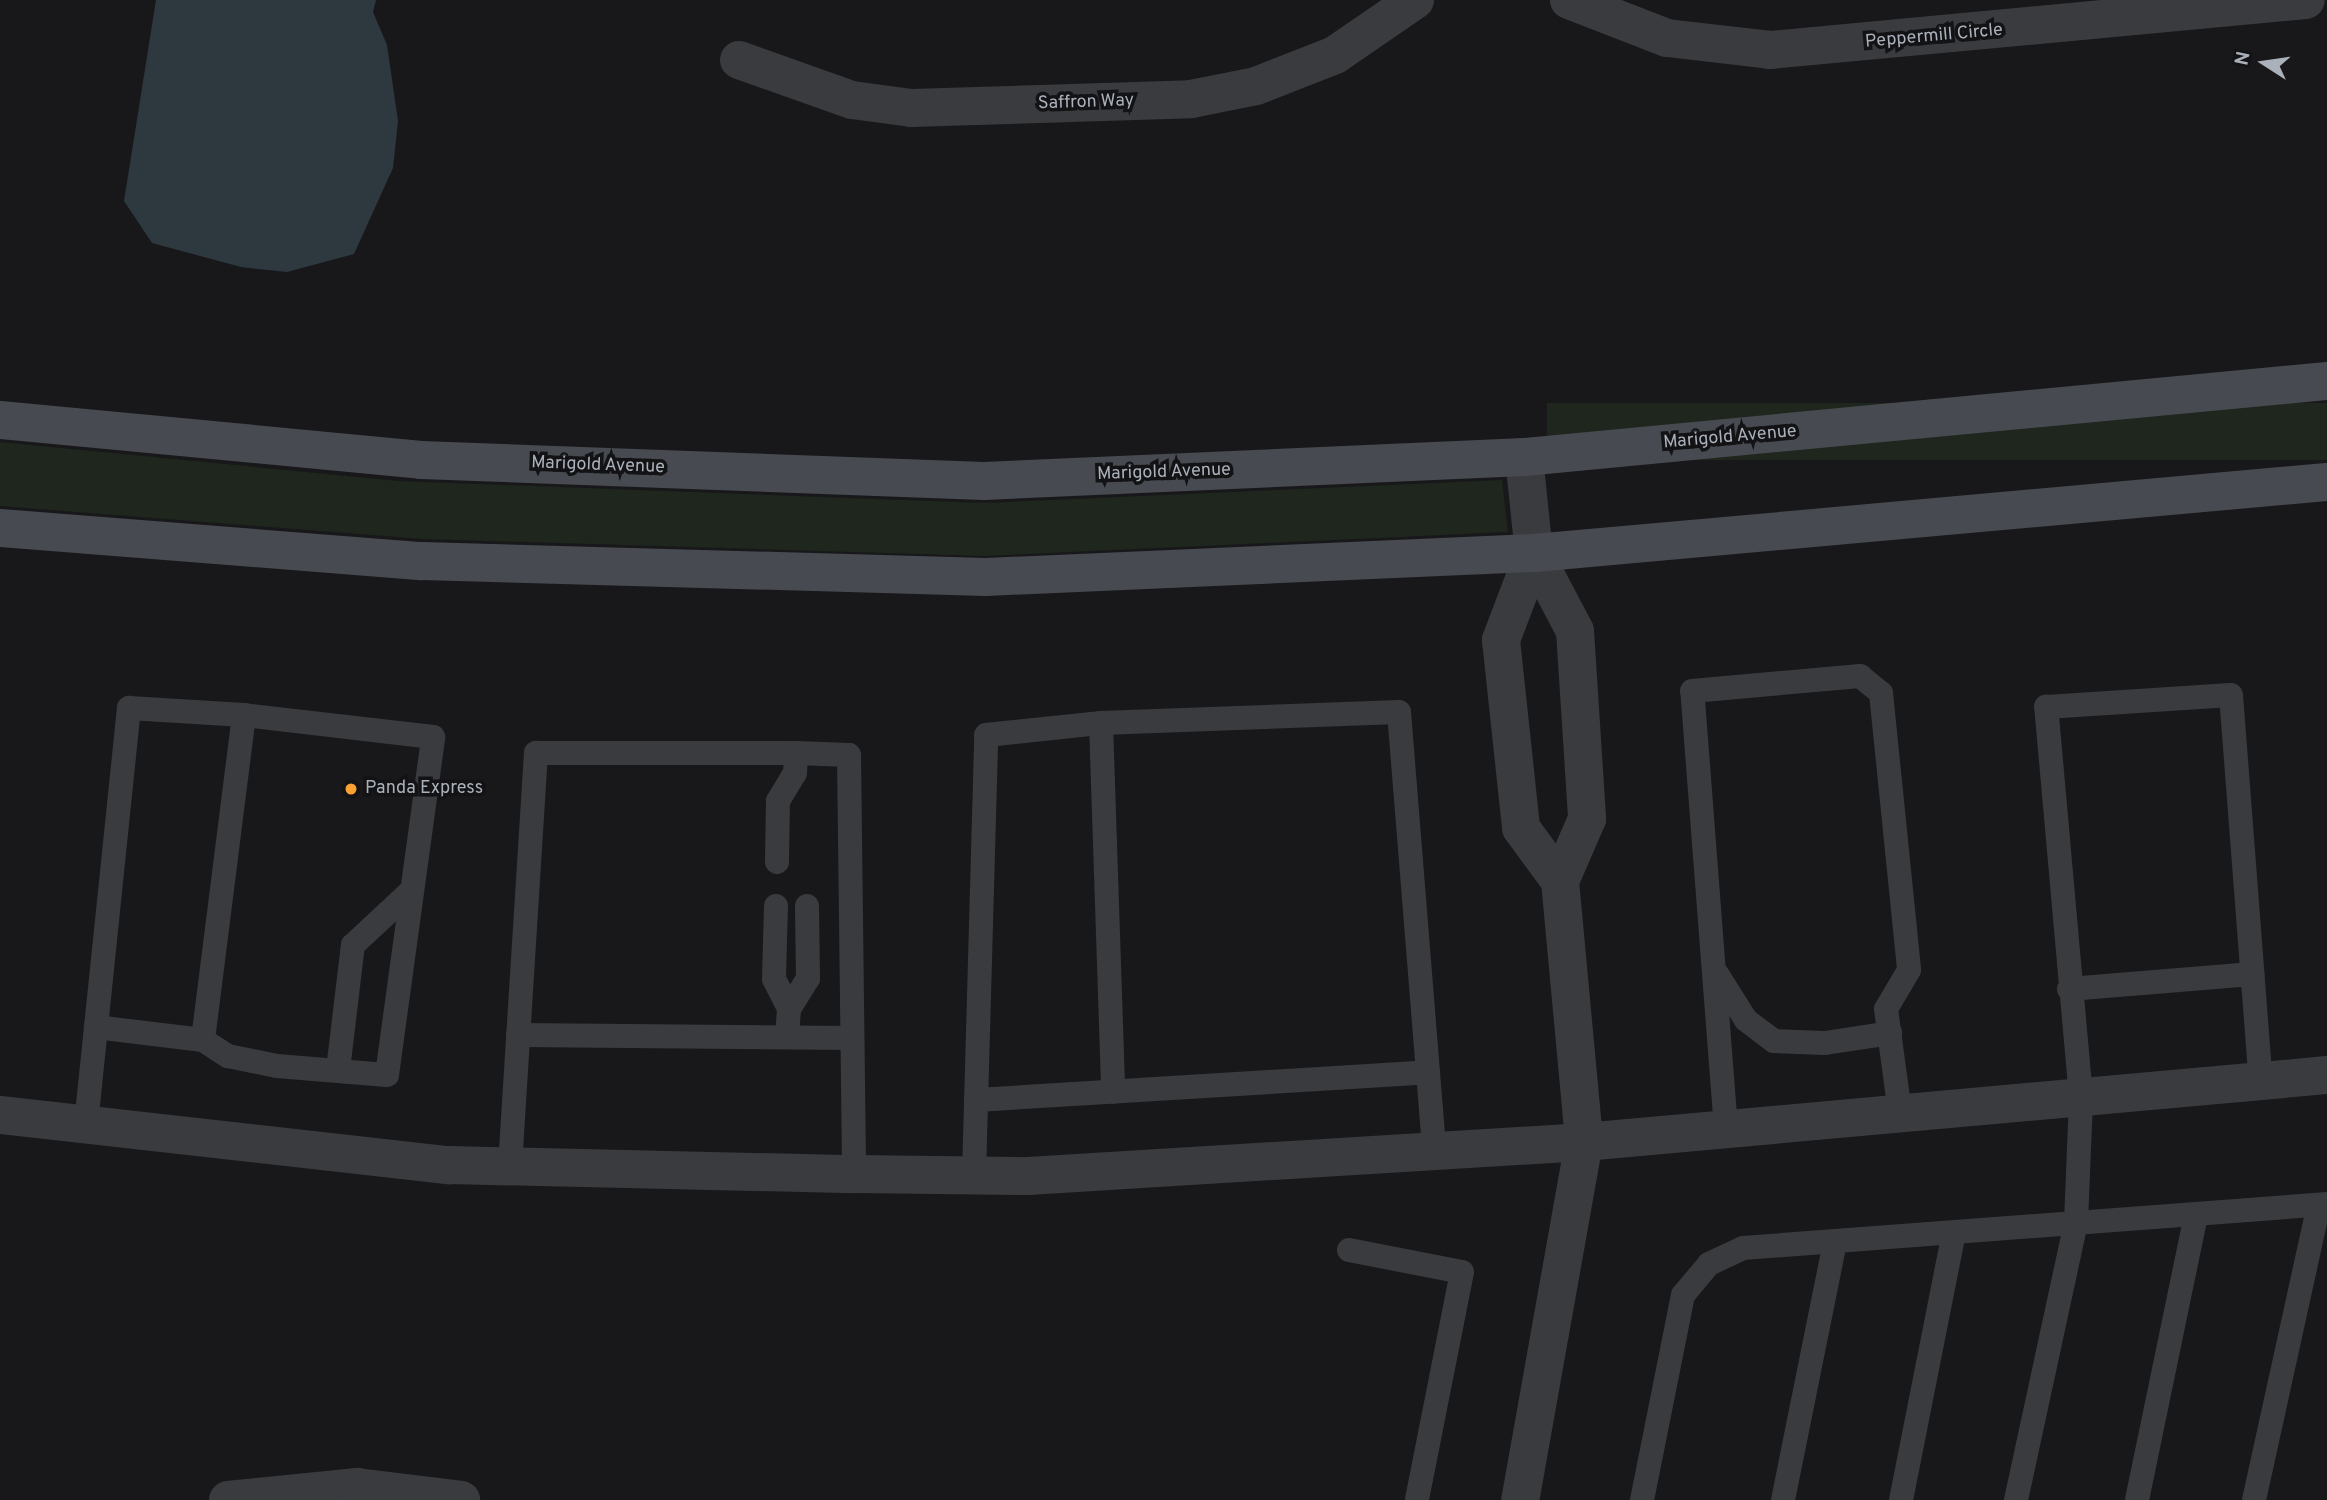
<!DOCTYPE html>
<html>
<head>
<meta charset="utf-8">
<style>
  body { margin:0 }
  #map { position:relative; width:2327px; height:1500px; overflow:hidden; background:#18181a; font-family:Overpass,sans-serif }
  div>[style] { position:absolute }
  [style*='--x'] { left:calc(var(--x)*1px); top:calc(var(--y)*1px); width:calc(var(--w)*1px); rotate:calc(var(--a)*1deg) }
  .green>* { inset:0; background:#1e261e; transform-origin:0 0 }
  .water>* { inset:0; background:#2d393f }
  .lane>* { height:24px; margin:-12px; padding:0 12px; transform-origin:12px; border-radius:12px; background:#393b3f }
  .street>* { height:38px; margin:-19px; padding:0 19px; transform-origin:19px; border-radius:19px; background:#393b3f }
  .secondary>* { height:38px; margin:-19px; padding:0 19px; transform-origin:19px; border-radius:19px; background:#474a50 }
  .dots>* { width:19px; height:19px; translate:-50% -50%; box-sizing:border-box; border:4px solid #131315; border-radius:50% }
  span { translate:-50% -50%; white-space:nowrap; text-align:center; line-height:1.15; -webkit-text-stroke:7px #131315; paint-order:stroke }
  .street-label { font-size:18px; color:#aab1bb }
  .poi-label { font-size:18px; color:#aab1bb }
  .left { translate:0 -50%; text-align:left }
  .north { position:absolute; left:2229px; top:28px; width:70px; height:70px; -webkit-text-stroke:5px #131315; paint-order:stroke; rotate:282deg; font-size:19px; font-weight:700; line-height:28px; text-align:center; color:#aab1bb }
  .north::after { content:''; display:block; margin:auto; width:24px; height:32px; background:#aab1bb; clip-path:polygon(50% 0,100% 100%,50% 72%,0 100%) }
</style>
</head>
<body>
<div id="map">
  <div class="green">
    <div style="left:2327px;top:403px;width:57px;height:780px;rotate:90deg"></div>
    <div style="clip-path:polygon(0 442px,398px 481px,985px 503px,1502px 480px,1508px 532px,985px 556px,422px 539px,0 506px)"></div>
  </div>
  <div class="water">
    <div style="clip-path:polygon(156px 0,376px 0,373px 12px,387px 45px,398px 121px,393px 168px,354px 254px,287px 272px,241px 267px,152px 243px,124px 201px)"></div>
  </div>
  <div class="lane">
    <div style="--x:1101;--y:723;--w:369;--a:88.1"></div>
    <div style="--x:777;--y:862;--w:61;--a:-89.1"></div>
    <div style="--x:778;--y:801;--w:33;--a:-59"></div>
    <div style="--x:795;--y:773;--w:20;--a:-87"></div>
    <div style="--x:776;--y:906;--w:73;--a:91.6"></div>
    <div style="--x:774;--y:979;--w:34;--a:63"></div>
    <div style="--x:789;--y:1009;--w:28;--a:94"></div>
    <div style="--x:1717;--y:974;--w:54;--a:57.8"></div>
    <div style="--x:1746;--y:1020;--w:35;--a:37"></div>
    <div style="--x:1774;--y:1041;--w:51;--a:2.2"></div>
    <div style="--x:1825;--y:1043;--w:66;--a:-8.7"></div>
    <div style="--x:2069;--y:989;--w:184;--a:-4.7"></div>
    <div style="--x:789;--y:1009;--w:36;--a:-58"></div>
    <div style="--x:808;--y:979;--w:73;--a:-90.8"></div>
    <div style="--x:518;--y:1035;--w:334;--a:0.5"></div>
    <div style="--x:203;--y:1040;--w:30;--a:33"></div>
    <div style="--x:228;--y:1056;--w:50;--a:11.5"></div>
    <div style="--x:277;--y:1066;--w:110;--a:4.7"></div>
    <div style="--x:387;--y:1075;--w:341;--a:-82.2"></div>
    <div style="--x:433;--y:737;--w:190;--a:-173.4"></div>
    <div style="--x:338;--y:1070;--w:126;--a:-83.2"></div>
    <div style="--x:353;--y:945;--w:78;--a:-42.9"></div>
    <div style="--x:976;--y:1100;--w:453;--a:-3.5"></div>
    <div style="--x:86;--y:1124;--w:98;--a:-84.1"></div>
    <div style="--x:96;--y:1027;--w:321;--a:-84.1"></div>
    <div style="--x:129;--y:708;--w:115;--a:3.5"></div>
    <div style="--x:244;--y:715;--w:328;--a:97.2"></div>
    <div style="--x:203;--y:1040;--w:108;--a:-173.1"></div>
    <div style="--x:1726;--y:1129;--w:439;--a:-94.4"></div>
    <div style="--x:1692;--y:691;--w:169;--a:-5.1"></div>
    <div style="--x:1860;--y:676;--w:27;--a:39"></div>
    <div style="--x:1881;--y:693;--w:278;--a:84.2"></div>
    <div style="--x:1909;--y:970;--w:45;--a:120.5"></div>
    <div style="--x:1886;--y:1009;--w:105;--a:82.3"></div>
    <div style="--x:510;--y:1166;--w:414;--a:-86.4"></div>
    <div style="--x:536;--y:753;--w:260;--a:0"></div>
    <div style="--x:796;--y:753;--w:53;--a:2.2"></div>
    <div style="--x:849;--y:755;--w:419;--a:89.3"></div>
    <div style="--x:974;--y:1175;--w:440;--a:-88.4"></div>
    <div style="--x:986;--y:735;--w:116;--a:-6"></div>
    <div style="--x:1101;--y:723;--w:298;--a:-2.1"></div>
    <div style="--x:1399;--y:712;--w:440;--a:85.4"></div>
    <div style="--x:1349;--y:1250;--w:115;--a:11"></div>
    <div style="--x:1462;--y:1272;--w:232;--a:101.2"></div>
    <div style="--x:1642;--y:1500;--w:209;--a:-78.7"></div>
    <div style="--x:1683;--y:1295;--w:40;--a:-50"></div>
    <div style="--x:1709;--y:1264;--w:38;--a:-25"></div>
    <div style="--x:1743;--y:1248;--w:586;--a:-4.31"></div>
    <div style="--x:1783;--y:1500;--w:264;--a:-78.6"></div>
    <div style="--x:1901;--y:1500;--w:272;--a:-78.8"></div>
    <div style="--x:2016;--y:1500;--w:283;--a:-77.8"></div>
    <div style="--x:2076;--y:1223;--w:126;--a:-87.7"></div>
    <div style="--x:2081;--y:1097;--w:392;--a:-95.1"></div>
    <div style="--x:2046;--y:707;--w:185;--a:-3.7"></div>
    <div style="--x:2231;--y:695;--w:387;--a:85.6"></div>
    <div style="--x:2137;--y:1500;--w:292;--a:-78.3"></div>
    <div style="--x:2254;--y:1500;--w:302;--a:-77.6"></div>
  </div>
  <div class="street">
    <div style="--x:1569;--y:0;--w:105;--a:21.2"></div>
    <div style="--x:1667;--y:38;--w:104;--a:6.6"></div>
    <div style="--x:1770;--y:50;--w:538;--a:-5.33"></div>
    <div style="--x:739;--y:60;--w:120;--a:19.5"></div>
    <div style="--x:852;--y:100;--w:60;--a:7.7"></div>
    <div style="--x:911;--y:108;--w:280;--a:-1.8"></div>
    <div style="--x:1191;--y:99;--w:66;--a:-11.3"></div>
    <div style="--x:1256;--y:86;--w:85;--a:-21.4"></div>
    <div style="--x:1335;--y:55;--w:97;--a:-34.5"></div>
    <div style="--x:1524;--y:457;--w:97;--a:84.1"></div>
    <div style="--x:1534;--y:553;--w:88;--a:62.3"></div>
    <div style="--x:1575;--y:631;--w:188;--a:86.3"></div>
    <div style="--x:1587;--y:819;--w:68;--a:113.5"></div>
    <div style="--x:1560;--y:881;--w:262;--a:84.7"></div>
    <div style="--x:1584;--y:1142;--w:746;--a:-5.15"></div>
    <div style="--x:1534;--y:553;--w:93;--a:110.8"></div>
    <div style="--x:1501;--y:640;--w:189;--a:83.9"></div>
    <div style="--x:1521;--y:828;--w:66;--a:53.7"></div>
    <div style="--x:0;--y:1115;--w:452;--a:6.4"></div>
    <div style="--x:449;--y:1165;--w:405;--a:1.3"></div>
    <div style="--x:854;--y:1174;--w:174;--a:0.7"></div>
    <div style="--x:1028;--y:1176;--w:557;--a:-3.5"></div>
    <div style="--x:1584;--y:1142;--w:364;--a:100.1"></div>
    <div style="--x:228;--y:1500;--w:130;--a:-5.8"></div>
    <div style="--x:357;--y:1487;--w:105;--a:7.1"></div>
  </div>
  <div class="secondary">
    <div style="--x:0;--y:420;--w:423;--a:5.4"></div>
    <div style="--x:421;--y:460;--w:563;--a:2.14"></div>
    <div style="--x:984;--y:481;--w:541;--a:-2.54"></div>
    <div style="--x:1524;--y:457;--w:807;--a:-5.41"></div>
    <div style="--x:0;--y:528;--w:423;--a:4.5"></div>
    <div style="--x:422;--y:561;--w:564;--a:1.62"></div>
    <div style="--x:986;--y:577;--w:549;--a:-2.51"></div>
    <div style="--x:1534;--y:553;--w:796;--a:-5.12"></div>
  </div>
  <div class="dots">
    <div style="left:351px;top:789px;background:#f9a131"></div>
  </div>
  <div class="street-label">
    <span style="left:1934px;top:37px;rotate:-5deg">Peppermill Circle</span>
    <span style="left:1086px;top:103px;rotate:-2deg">Saffron Way</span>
    <span style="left:1730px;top:438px;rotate:-5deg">Marigold Avenue</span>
    <span style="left:598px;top:466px;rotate:2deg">Marigold Avenue</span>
    <span style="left:1164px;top:473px;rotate:-2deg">Marigold Avenue</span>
  </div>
  <div class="poi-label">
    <span class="left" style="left:365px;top:789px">Panda Express</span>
  </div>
  <div class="north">N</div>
</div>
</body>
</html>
